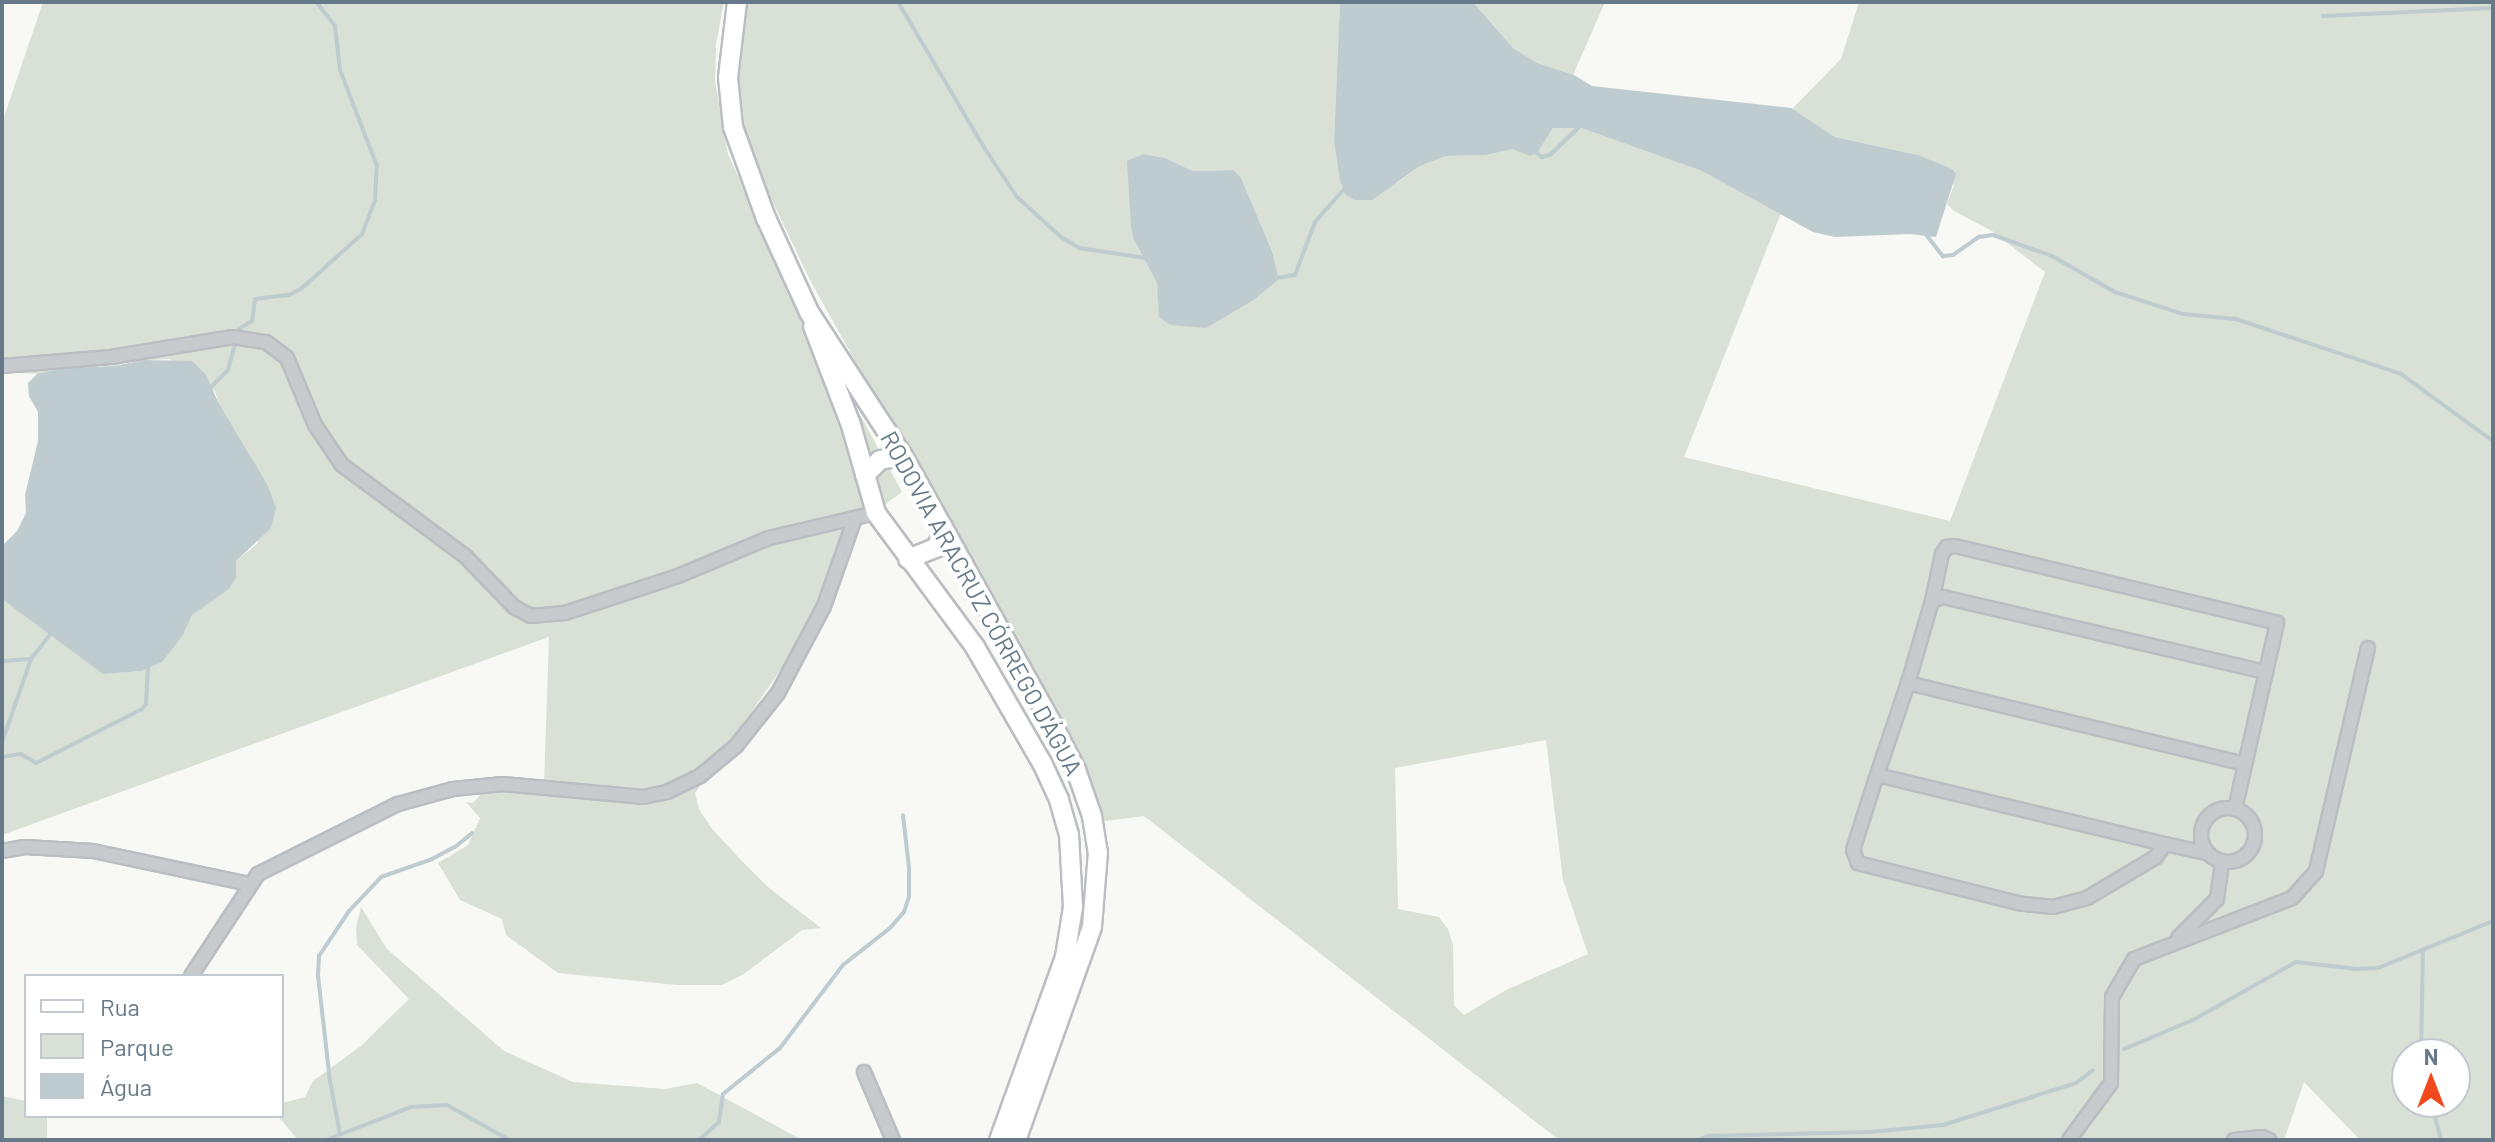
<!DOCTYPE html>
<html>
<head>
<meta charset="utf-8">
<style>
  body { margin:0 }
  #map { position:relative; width:2495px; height:1142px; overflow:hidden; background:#f8f8f5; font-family:Barlow,sans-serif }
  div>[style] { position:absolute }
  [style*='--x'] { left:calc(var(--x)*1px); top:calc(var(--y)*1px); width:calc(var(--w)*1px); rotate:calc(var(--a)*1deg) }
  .green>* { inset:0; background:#d9e0d5 }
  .water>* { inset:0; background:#becbcf }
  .stream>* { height:4px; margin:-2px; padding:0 2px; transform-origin:2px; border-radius:2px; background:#becbcf }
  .roads { filter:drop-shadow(2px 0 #babec2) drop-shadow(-2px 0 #babec2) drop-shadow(0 2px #babec2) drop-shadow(0 -2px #babec2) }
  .street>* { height:12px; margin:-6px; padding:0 6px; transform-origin:6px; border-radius:6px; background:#c7cbce }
  .street>.ring { margin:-6px; padding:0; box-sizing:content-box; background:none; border:12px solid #c7cbce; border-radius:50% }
  .primary>* { height:18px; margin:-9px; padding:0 9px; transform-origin:9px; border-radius:9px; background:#fff }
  span { translate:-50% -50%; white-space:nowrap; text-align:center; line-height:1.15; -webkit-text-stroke:8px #fff; paint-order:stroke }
  .street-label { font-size:24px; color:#657988 }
  .frame { position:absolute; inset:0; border:4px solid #657988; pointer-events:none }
  .legend { position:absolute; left:24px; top:974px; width:260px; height:144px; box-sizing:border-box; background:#fff; border:2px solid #c1c9cf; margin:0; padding:10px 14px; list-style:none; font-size:24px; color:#657988 }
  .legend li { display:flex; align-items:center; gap:16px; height:40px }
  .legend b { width:40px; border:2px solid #c1c9cf }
  .north { position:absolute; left:2391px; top:1038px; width:80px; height:80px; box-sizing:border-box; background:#fff; border:2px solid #c1c9cf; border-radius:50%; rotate:0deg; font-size:22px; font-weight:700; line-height:32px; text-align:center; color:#657988 }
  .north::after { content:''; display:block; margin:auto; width:28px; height:36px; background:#f0491d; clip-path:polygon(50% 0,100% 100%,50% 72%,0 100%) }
</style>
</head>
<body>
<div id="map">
  <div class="green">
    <div style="clip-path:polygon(43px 2px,724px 2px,716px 44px,715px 81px,728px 154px,772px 253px,902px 492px,863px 521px,825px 606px,695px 793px,699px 809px,712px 829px,741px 860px,768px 887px,821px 928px,802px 930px,744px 974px,722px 985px,677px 985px,558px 973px,506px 935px,502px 919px,460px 900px,438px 863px,468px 845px,480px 818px,466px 802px,473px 803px,492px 782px,505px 778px,529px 779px,544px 786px,549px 637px,2px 835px,2px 599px,112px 673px,141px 671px,183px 635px,191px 615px,228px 590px,236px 561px,258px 543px,215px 391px,170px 359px,130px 361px,115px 366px,93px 365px,38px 374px,2px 372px,2px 123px)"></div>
    <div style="clip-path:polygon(evenodd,746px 2px,1340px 2px,1334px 141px,1397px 183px,1420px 166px,1446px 156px,1486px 155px,1512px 148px,1531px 156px,1538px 152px,1553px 128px,1581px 128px,1702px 171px,1781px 213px,1684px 457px,1950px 521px,2045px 272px,1992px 231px,1954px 211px,1947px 204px,1954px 185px,1918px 155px,1835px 137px,1792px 109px,1841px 59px,1859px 2px,2493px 2px,2493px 1140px,2360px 1140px,2304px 1082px,2284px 1140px,1559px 1140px,1144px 816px,1098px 822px,890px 424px,810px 280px,755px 165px,740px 115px,737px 80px,746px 2px,1144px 154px,1165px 158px,1193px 171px,1224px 170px,1241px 178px,1272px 251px,1279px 279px,1206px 328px,1159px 309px,1157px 283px,1133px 238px,1131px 209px,1144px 154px,746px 2px,1546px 740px,1563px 880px,1588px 954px,1506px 990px,1464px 1015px,1454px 1005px,1453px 945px,1448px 929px,1439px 917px,1398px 909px,1395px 768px,1546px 740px,746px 2px,2407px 1054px,2455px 1054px,2455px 1102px,2407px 1102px,2407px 1054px)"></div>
    <div style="clip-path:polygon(1473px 2px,1605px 2px,1573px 75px,1537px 63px,1513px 48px)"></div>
    <div style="clip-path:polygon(361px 907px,387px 949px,504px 1051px,573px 1082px,665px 1089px,697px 1083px,802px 1140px,298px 1140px,278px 1116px,282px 1116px,282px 1103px,305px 1097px,313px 1081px,361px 1046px,409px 999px,357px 945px,356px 927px)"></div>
    <div style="clip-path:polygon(2px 1096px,26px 1101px,26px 1116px,47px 1116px,47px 1140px,2px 1140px)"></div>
  </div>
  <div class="water">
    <div style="clip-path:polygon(1340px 2px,1473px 2px,1513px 48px,1537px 63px,1574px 75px,1592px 86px,1791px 108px,1835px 137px,1918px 155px,1952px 169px,1956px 174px,1936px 237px,1910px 234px,1835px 237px,1813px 232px,1702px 171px,1581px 128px,1553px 128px,1538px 152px,1531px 156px,1512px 149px,1486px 155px,1446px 156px,1420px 166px,1372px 200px,1354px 200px,1345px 194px,1340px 180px,1334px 141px)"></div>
    <div style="clip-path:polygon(1144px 154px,1165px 158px,1193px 171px,1233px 170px,1241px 178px,1272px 251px,1279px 279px,1255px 299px,1206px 328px,1170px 325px,1159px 317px,1157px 283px,1133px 238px,1131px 224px,1127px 161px)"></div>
    <div style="clip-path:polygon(143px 360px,192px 361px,206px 375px,219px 404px,267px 484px,276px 508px,271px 528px,236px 561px,236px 578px,228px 590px,192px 615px,183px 635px,162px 662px,141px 671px,103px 674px,2px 599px,2px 546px,17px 531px,26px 513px,25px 495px,38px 441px,38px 412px,29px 396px,28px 383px,37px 374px,64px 368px,115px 366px)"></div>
  </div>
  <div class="stream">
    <div style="--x:898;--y:2;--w:171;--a:59.4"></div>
    <div style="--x:985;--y:149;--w:58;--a:56.3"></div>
    <div style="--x:1017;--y:197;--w:59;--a:42.3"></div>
    <div style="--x:1061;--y:237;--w:21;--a:31"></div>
    <div style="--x:1079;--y:248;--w:68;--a:8.5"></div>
    <div style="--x:2323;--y:16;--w:170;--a:-2.7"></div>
    <div style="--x:1534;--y:151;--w:10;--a:37"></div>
    <div style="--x:1542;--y:157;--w:8;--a:-14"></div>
    <div style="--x:1550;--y:155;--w:40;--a:-44"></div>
    <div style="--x:1924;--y:232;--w:31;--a:52"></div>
    <div style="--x:1943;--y:256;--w:10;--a:-6"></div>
    <div style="--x:1953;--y:255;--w:32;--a:-35"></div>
    <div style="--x:1979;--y:237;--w:14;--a:-8"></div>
    <div style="--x:1993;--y:235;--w:63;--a:19.6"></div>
    <div style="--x:2052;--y:256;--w:73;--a:29.7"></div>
    <div style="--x:2115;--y:292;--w:71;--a:17.9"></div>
    <div style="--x:2183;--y:314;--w:53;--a:5.4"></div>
    <div style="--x:2236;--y:319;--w:174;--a:18.4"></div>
    <div style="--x:2401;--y:374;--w:114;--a:36.1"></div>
    <div style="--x:1276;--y:278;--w:19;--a:-9"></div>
    <div style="--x:1295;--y:275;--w:57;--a:-69.3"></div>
    <div style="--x:1315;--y:222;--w:45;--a:-48.6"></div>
    <div style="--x:210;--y:388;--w:25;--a:-45"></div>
    <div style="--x:228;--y:370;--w:42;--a:-75"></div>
    <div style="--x:239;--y:329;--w:15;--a:-32"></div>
    <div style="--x:252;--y:321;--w:22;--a:-82"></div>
    <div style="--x:255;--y:299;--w:34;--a:-7"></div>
    <div style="--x:289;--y:295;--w:13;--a:-27"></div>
    <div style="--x:301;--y:289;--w:82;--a:-42"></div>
    <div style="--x:362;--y:234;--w:36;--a:-69"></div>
    <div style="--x:375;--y:200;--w:34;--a:-87"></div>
    <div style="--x:377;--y:166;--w:103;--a:-111.1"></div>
    <div style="--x:340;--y:70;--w:44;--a:-96.5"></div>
    <div style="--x:335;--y:26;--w:31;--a:-128"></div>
    <div style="--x:2;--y:661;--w:29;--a:-4"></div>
    <div style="--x:2;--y:742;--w:88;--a:-70.7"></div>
    <div style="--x:31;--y:659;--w:36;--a:-52"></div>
    <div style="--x:2;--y:757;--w:19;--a:-9"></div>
    <div style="--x:21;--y:754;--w:17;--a:31"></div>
    <div style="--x:36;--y:763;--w:4;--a:-27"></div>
    <div style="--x:40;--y:761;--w:114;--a:-27"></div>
    <div style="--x:142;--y:709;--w:6;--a:-51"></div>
    <div style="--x:146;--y:704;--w:38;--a:-87"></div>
    <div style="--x:2124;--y:1049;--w:75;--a:-22.8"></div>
    <div style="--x:2193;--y:1020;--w:118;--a:-29.4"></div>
    <div style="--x:2296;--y:962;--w:61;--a:6.5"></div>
    <div style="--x:2357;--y:969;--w:21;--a:-3"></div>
    <div style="--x:2378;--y:968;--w:124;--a:-22.2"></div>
    <div style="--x:2421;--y:1054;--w:103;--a:-88.9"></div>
    <div style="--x:2431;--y:1102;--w:39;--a:75"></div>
    <div style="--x:340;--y:1134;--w:54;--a:-100.7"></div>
    <div style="--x:330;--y:1081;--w:107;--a:-96.5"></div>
    <div style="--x:318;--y:975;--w:19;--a:-87"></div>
    <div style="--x:319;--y:956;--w:54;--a:-56.3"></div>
    <div style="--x:349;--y:911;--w:47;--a:-46.7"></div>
    <div style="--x:381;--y:877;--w:54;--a:-19.4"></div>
    <div style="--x:432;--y:859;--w:26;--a:-28"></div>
    <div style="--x:455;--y:847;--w:22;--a:-39"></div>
    <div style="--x:326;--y:1140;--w:91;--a:-21.2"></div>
    <div style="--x:411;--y:1107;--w:36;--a:-3"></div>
    <div style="--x:447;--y:1105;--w:71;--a:29.4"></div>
    <div style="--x:699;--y:1140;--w:27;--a:-42"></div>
    <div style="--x:719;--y:1122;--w:28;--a:-82"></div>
    <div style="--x:723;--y:1094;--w:73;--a:-38.9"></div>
    <div style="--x:780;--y:1048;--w:104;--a:-52.8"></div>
    <div style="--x:843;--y:965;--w:60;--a:-38.2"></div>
    <div style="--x:890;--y:928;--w:21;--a:-49"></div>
    <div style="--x:904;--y:912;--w:16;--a:-72"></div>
    <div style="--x:909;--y:897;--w:29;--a:-90"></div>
    <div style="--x:909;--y:868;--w:53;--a:-96.5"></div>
    <div style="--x:1699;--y:1140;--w:10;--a:-24"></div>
    <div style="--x:1708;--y:1136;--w:162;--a:-1.4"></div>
    <div style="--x:1870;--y:1132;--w:73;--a:-5.5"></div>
    <div style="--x:1943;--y:1125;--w:139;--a:-17.5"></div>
    <div style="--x:2076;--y:1083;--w:21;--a:-37"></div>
  </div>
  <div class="roads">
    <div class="street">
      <div style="--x:2;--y:366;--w:109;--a:-4.7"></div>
      <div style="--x:111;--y:357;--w:124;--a:-9.3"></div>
      <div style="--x:233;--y:337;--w:33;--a:9"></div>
      <div style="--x:266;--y:342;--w:26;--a:37"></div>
      <div style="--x:287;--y:358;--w:73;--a:67.3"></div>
      <div style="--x:315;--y:425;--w:48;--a:56"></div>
      <div style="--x:342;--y:465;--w:153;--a:36.5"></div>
      <div style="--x:465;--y:556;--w:71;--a:46.1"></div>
      <div style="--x:514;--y:607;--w:19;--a:28"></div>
      <div style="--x:531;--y:616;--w:34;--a:-5"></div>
      <div style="--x:565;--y:613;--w:119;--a:-18.1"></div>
      <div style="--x:678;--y:576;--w:99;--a:-22.7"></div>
      <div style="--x:769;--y:538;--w:110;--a:-13.2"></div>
      <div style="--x:1932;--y:601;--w:48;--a:-78"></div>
      <div style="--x:1942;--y:554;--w:9;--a:-54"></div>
      <div style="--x:1947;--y:547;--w:8;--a:-7"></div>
      <div style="--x:1955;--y:546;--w:331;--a:13.4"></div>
      <div style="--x:2277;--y:623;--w:191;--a:102.7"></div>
      <div style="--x:2245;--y:764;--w:347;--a:-166.5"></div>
      <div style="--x:1908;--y:683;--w:85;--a:-73.7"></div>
      <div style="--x:1932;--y:601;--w:12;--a:-20"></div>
      <div style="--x:1943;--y:597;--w:332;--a:13.1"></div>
      <div style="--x:1877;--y:775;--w:296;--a:13.5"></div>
      <div style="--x:2165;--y:844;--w:16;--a:125"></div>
      <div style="--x:2156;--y:857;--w:80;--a:149.3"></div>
      <div style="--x:2087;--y:898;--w:35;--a:165"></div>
      <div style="--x:2053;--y:907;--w:31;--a:-174"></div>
      <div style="--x:2022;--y:904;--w:169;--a:-166"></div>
      <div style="--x:1858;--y:863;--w:14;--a:-111"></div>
      <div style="--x:1853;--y:850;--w:79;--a:-72.3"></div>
      <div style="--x:1877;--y:775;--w:97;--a:-71.4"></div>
      <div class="ring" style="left:2201px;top:808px;width:42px;height:42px"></div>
      <div style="--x:2165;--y:844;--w:43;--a:12.1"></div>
      <div style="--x:2;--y:851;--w:23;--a:-10"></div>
      <div style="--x:25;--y:847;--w:68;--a:3.4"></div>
      <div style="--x:93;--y:851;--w:159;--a:11.9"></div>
      <div style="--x:2178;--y:938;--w:55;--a:-45"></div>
      <div style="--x:2217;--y:899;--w:37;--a:-82"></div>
      <div style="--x:191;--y:976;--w:122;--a:-56.7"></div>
      <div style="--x:258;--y:874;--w:157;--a:-26.6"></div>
      <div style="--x:398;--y:804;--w:57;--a:-15.3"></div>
      <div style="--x:453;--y:789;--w:50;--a:-5.7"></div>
      <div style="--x:503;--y:784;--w:141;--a:5.3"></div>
      <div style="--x:643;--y:797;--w:25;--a:-12"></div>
      <div style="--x:667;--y:792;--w:37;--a:-26"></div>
      <div style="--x:700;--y:776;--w:47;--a:-39.8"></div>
      <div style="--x:736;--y:746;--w:68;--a:-51.6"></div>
      <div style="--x:778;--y:693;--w:98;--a:-62.1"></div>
      <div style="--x:824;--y:606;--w:93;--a:-70.6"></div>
      <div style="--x:864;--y:1072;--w:74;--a:66.9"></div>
      <div style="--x:2069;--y:1140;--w:71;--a:-53.6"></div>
      <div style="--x:2111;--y:1083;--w:86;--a:-89.3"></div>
      <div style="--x:2112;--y:997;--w:44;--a:-59.9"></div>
      <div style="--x:2134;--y:959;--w:169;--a:-21.1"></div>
      <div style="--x:2292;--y:898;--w:36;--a:-48"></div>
      <div style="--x:2316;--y:871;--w:229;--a:-76.9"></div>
      <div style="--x:2234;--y:1140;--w:28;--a:-6"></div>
      <div style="--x:2262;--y:1137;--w:8;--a:23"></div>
    </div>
    <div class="primary">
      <div style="--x:737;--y:2;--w:76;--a:96.8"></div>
      <div style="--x:728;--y:77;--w:50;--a:84.3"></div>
      <div style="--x:733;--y:127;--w:97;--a:70.1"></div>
      <div style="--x:766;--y:218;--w:103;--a:65.4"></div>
      <div style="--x:809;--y:312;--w:172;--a:56.9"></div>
      <div style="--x:903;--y:456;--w:308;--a:60.9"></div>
      <div style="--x:1053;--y:725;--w:51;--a:62.9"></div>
      <div style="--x:1076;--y:770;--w:49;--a:70.8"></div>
      <div style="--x:1092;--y:816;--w:36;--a:81"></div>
      <div style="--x:1098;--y:852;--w:75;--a:94.6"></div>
      <div style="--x:1092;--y:927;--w:226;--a:109.6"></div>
      <div style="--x:813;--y:326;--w:106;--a:69"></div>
      <div style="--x:851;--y:425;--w:91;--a:74.1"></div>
      <div style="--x:876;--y:513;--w:167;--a:53.5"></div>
      <div style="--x:975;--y:647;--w:136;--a:60"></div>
      <div style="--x:1043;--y:765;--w:38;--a:65"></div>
      <div style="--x:1059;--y:800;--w:36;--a:74"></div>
      <div style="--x:1069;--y:835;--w:72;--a:86.8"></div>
      <div style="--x:1073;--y:907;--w:51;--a:99.1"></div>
      <div style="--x:1065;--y:957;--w:195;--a:109.8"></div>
      <div style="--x:865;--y:475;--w:21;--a:-45"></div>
      <div style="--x:880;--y:460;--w:23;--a:-10"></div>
      <div style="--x:908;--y:559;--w:31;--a:-22"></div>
      <div style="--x:937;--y:547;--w:20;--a:-70"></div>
    </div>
  </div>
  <div class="street-label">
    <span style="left:982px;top:603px;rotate:61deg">RODOVIA ARACRUZ CÓRREGO D'ÁGUA</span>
  </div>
  <div class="frame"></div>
  <ul class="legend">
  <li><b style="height:10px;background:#fff"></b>Rua</li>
  <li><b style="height:22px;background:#d9e0d5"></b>Parque</li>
  <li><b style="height:22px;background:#becbcf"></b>Água</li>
  </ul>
  <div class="north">N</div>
</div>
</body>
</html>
